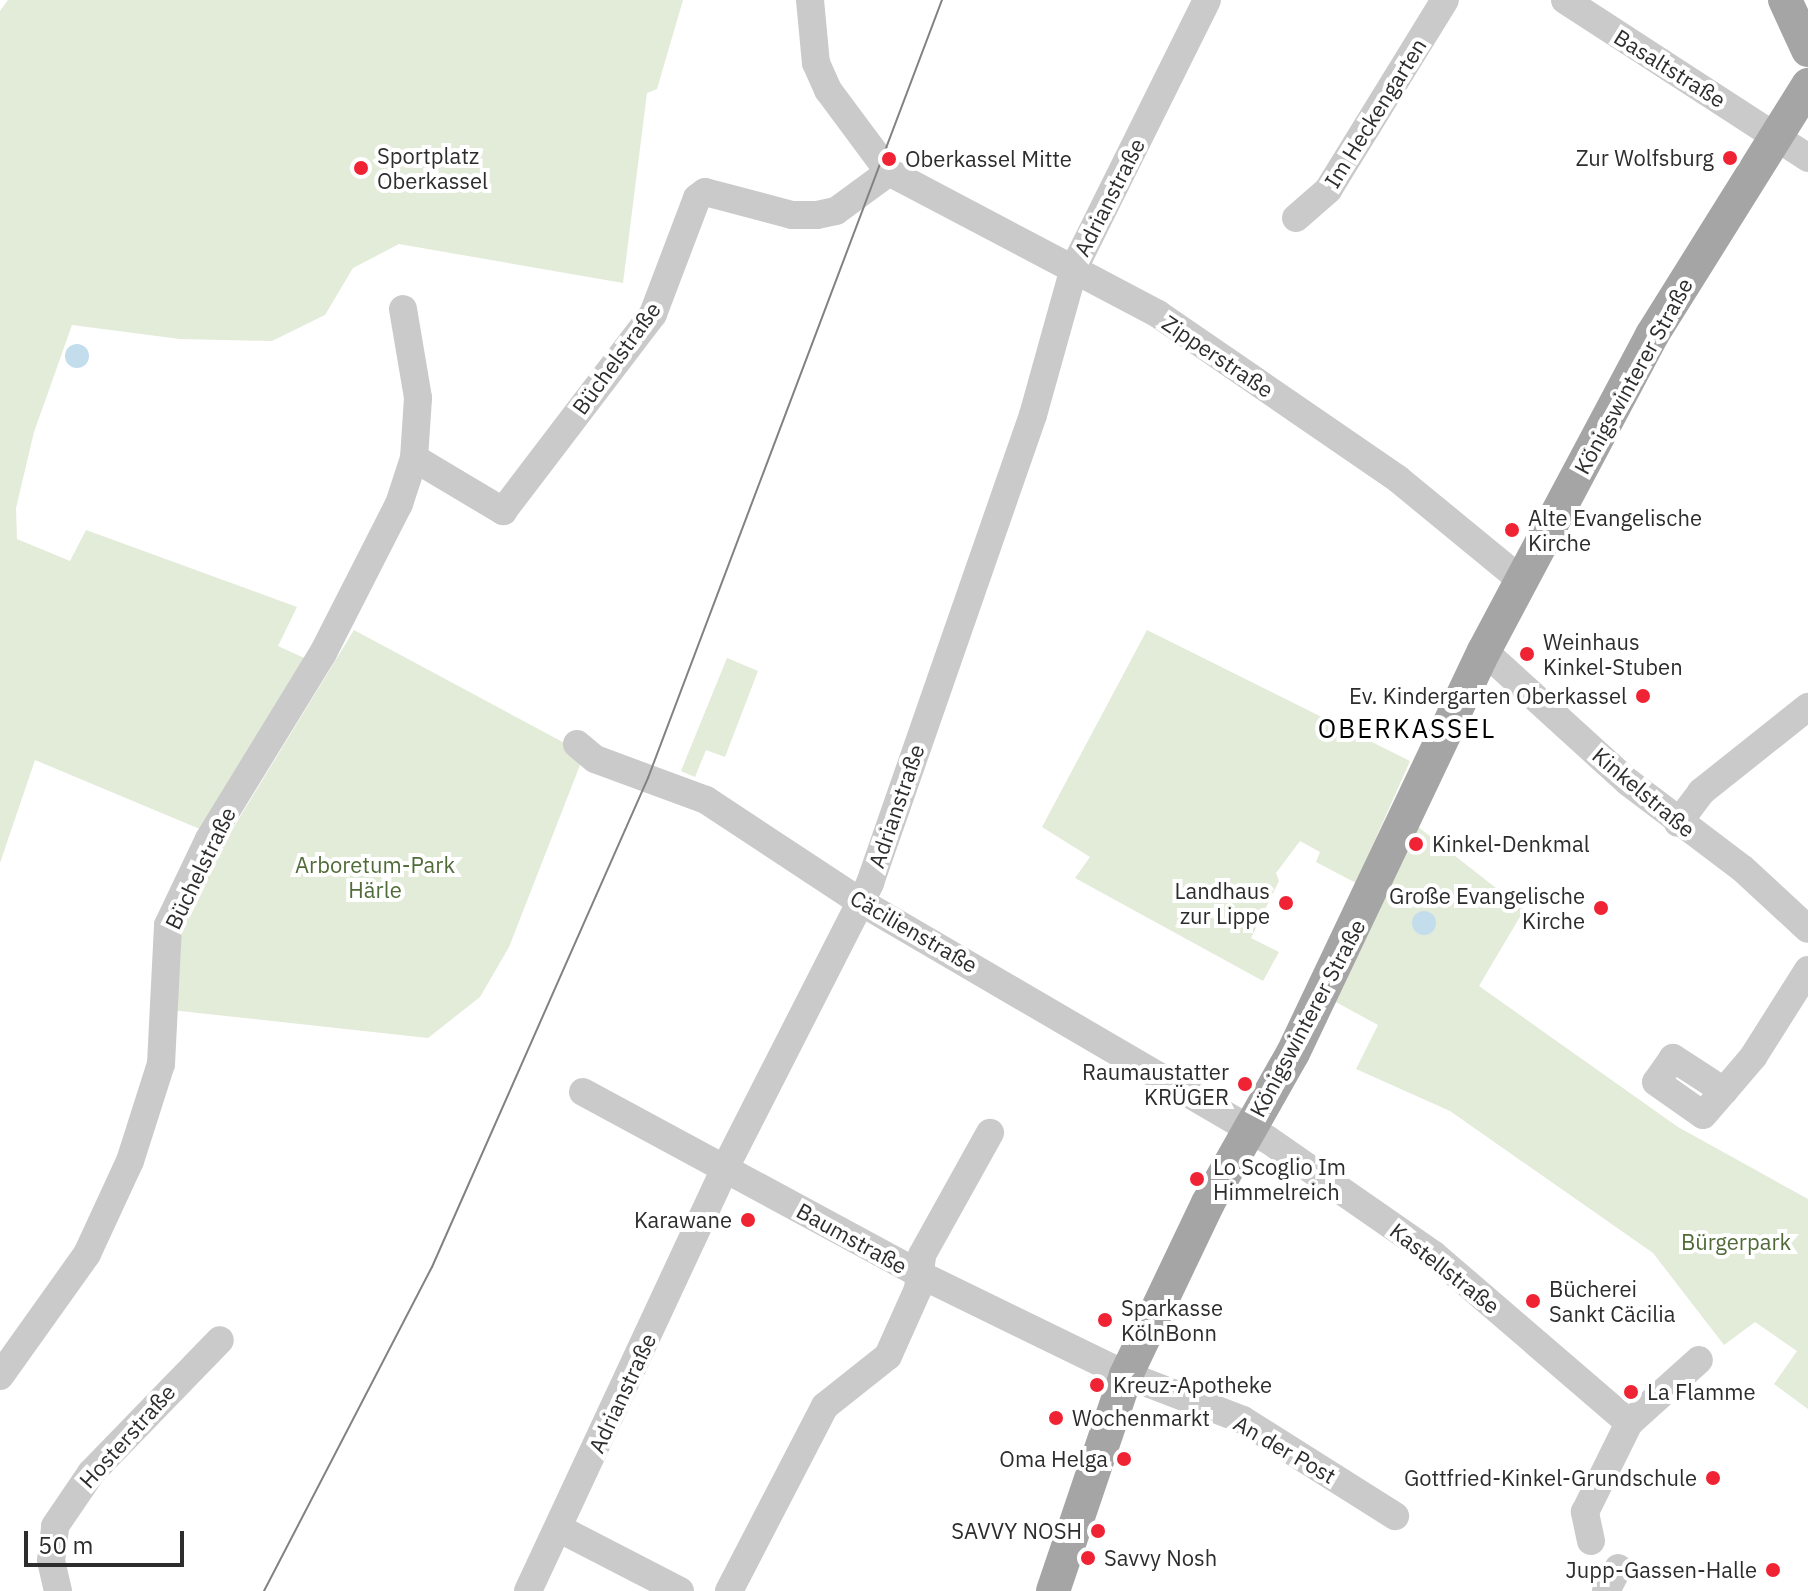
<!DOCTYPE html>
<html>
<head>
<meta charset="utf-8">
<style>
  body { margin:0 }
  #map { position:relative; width:1808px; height:1591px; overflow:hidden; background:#fff; font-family:"IBM Plex Sans",sans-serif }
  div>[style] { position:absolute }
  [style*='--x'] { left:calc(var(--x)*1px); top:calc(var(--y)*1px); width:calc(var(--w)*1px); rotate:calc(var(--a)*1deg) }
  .green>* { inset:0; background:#e3ebd9 }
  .water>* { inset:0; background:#c3dded }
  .round { border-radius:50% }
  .minor>* { height:28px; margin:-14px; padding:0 14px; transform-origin:14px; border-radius:14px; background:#cacaca }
  .major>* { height:34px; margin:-17px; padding:0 17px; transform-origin:17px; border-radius:17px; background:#a5a5a5 }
  .tram>* { height:2px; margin:-1px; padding:0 1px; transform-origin:1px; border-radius:1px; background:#828282 }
  .dots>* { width:22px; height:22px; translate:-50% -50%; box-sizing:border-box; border:4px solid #fff; border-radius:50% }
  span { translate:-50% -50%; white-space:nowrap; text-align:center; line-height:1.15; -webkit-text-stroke:8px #fff; paint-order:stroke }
  .street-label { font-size:22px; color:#2d2d2d }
  .poi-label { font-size:22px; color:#2d2d2d }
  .left { translate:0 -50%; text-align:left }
  .right { translate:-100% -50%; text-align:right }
  .park-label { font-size:22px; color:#506b38 }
  .quarter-label { font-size:26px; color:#000; letter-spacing:2px }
  .scale { position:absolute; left:24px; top:1531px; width:160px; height:36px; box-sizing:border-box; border:4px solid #2d2d2d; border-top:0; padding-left:10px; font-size:24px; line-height:28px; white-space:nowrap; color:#2d2d2d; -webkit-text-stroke:6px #fff; paint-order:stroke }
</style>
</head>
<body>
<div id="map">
  <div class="green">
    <div style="clip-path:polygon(8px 0,683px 0,657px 89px,647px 93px,623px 283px,399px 244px,353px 268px,325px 315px,272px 341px,180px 339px,72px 325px,34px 432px,16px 508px,17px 539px,70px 561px,86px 530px,297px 607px,278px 646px,313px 662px,207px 832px,35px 760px,0 863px,0 11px)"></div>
    <div style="clip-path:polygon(354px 630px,572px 747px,582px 760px,509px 947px,480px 997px,428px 1038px,171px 1010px,177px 920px)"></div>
    <div style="clip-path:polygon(1147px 630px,1410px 761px,1356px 883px,1316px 862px,1320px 852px,1300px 841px,1276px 873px,1279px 881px,1251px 938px,1279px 952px,1263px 981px,1075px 878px,1090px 857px,1042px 827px)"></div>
    <div style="clip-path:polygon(727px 658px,758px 671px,725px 757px,706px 750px,695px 777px,681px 771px)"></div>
    <div style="clip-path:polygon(1417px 826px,1524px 910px,1479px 986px,1678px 1127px,1808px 1199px,1808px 1409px,1774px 1384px,1797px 1351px,1755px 1322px,1724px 1345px,1653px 1253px,1450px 1111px,1356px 1069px,1378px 1025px,1334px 1001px)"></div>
  </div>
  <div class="water">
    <div class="round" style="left:65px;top:344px;width:24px;height:24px"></div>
    <div class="round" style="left:1412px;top:911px;width:24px;height:24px"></div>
  </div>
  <div class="minor">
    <div style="--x:810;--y:0;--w:63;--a:84.6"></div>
    <div style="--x:816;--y:63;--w:30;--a:66"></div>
    <div style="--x:828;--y:90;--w:102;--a:53.4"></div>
    <div style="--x:1565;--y:0;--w:290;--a:33"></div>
    <div style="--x:889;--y:172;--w:304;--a:27.8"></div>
    <div style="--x:1158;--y:314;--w:291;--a:34.5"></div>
    <div style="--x:1398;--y:479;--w:159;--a:39.4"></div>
    <div style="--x:1296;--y:218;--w:43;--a:-41.2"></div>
    <div style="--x:1328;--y:190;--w:223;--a:-58.4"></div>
    <div style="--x:403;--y:309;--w:90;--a:80.4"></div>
    <div style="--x:418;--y:398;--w:60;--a:93.8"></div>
    <div style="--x:1484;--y:651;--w:195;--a:42.3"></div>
    <div style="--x:1628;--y:782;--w:144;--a:37.1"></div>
    <div style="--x:1743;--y:869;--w:88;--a:42.7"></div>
    <div style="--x:577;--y:744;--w:23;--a:40"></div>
    <div style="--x:595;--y:759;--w:118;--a:20.3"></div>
    <div style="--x:706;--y:800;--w:183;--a:33.4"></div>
    <div style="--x:859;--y:901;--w:472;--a:30.3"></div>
    <div style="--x:1267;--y:1139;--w:203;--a:34.8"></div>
    <div style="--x:1434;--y:1255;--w:257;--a:40.7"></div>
    <div style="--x:1678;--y:823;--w:39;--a:-53"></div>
    <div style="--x:1701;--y:792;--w:137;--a:-38.5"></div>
    <div style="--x:1724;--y:1091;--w:61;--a:-147.1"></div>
    <div style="--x:1673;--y:1058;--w:29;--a:125"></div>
    <div style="--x:1656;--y:1082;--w:57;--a:35.1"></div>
    <div style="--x:1703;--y:1115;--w:32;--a:-49"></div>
    <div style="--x:1724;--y:1091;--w:45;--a:-49.5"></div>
    <div style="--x:1753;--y:1057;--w:103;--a:-57.7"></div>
    <div style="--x:583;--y:1092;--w:384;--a:28.4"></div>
    <div style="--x:921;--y:1275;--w:228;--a:26"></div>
    <div style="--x:1126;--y:1375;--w:125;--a:21"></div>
    <div style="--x:1243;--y:1420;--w:180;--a:32.3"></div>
    <div style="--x:0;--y:1376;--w:150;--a:-54.5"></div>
    <div style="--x:87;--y:1254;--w:102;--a:-65.2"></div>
    <div style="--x:130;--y:1161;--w:102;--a:-72.3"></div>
    <div style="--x:161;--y:1064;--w:139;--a:-87.1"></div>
    <div style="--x:168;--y:925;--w:95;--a:-64.5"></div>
    <div style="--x:209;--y:839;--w:218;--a:-58.5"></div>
    <div style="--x:323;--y:653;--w:167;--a:-63"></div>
    <div style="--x:399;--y:504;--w:48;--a:-71.9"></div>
    <div style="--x:414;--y:458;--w:104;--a:30.8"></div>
    <div style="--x:503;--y:511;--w:248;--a:-52.7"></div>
    <div style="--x:653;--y:314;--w:124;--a:-69.2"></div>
    <div style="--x:697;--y:198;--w:10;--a:-37"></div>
    <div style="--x:705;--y:192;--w:90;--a:14.8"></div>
    <div style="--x:792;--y:215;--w:25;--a:0"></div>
    <div style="--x:817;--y:215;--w:19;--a:-12"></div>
    <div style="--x:836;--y:211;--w:66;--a:-36.3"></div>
    <div style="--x:560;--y:1529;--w:135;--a:27.3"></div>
    <div style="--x:1591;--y:1541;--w:30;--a:-102"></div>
    <div style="--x:1585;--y:1512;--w:99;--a:-63.7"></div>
    <div style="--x:1629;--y:1423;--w:94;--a:-42"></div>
    <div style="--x:58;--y:1591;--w:31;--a:-103"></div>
    <div style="--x:51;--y:1561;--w:35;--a:-83"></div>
    <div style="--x:55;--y:1526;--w:64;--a:-55.8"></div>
    <div style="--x:91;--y:1473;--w:185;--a:-45.9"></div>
    <div style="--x:528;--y:1591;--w:467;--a:-65"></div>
    <div style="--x:725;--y:1168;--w:320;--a:-63"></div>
    <div style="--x:870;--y:883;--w:496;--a:-70.8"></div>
    <div style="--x:1033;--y:415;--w:153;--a:-74.4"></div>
    <div style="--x:1074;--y:268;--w:299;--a:-63.6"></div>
    <div style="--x:729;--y:1591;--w:208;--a:-62.6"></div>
    <div style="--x:825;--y:1406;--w:80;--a:-38.4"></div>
    <div style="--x:888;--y:1356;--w:73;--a:-65.9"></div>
    <div style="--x:918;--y:1289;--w:34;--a:-83"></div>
    <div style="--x:922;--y:1255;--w:140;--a:-60.9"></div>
    <div style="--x:1606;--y:1591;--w:26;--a:-62"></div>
  </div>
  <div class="major">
    <div style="--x:1785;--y:0;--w:55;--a:65.3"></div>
    <div style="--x:1053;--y:1591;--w:228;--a:-71.3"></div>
    <div style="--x:1126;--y:1375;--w:191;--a:-64.5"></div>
    <div style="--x:1208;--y:1203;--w:172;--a:-60.5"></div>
    <div style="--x:1293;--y:1053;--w:445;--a:-64.6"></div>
    <div style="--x:1484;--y:651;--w:358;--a:-62"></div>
    <div style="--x:1652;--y:335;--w:295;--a:-58"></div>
  </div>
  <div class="tram">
    <div style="--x:264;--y:1591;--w:365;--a:-62.6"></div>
    <div style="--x:432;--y:1267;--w:535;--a:-66.17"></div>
    <div style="--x:648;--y:778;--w:832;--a:-69.3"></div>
  </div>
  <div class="dots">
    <div style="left:1730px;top:158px;background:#ef2334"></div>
    <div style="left:889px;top:159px;background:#ef2334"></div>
    <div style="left:361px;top:168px;background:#ef2334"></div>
    <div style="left:1512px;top:530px;background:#ef2334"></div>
    <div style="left:1527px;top:654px;background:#ef2334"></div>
    <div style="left:1643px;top:696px;background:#ef2334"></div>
    <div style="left:1416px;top:844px;background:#ef2334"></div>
    <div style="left:1286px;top:903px;background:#ef2334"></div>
    <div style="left:1601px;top:908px;background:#ef2334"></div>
    <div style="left:1245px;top:1084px;background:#ef2334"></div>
    <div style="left:1197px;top:1179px;background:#ef2334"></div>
    <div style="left:748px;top:1220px;background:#ef2334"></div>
    <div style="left:1533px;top:1301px;background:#ef2334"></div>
    <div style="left:1105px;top:1320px;background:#ef2334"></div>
    <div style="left:1097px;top:1385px;background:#ef2334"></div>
    <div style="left:1631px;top:1392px;background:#ef2334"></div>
    <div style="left:1056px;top:1418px;background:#ef2334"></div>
    <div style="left:1124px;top:1459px;background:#ef2334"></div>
    <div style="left:1713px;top:1478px;background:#ef2334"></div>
    <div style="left:1098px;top:1531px;background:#ef2334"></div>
    <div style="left:1088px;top:1558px;background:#ef2334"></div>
    <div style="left:1773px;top:1570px;background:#ef2334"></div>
  </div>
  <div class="street-label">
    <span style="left:1670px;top:68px;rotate:32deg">Basaltstraße</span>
    <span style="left:1375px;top:113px;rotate:-58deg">Im Heckengarten</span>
    <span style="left:1109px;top:197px;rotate:-63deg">Adrianstraße</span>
    <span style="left:1218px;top:356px;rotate:34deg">Zipperstraße</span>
    <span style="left:616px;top:358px;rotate:-54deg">Büchelstraße</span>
    <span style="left:1633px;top:376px;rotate:-61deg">Königswinterer Straße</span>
    <span style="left:1644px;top:792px;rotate:40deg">Kinkelstraße</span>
    <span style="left:896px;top:806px;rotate:-71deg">Adrianstraße</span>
    <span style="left:200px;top:868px;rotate:-64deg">Büchelstraße</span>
    <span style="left:914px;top:931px;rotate:30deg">Cäcilienstraße</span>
    <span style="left:1307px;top:1018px;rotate:-62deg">Königswinterer Straße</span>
    <span style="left:852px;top:1238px;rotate:29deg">Baumstraße</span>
    <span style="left:1445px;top:1268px;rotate:38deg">Kastellstraße</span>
    <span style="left:622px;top:1393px;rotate:-65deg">Adrianstraße</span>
    <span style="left:127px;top:1436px;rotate:-48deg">Hosterstraße</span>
    <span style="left:1285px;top:1449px;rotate:30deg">An der Post</span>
  </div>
  <div class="poi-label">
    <span class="left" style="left:377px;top:168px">Sportplatz<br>Oberkassel</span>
    <span class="right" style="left:1714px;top:158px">Zur Wolfsburg</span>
    <span class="left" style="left:905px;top:159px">Oberkassel Mitte</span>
    <span class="left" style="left:1528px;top:530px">Alte Evangelische<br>Kirche</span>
    <span class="left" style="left:1543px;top:654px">Weinhaus<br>Kinkel-Stuben</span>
    <span class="right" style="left:1627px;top:696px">Ev. Kindergarten Oberkassel</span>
    <span class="left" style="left:1432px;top:844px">Kinkel-Denkmal</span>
    <span class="right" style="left:1270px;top:903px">Landhaus<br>zur Lippe</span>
    <span class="right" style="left:1585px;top:908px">Große Evangelische<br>Kirche</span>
    <span class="right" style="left:1229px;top:1084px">Raumaustatter<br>KRÜGER</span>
    <span class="left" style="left:1213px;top:1179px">Lo Scoglio Im<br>Himmelreich</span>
    <span class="right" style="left:732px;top:1220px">Karawane</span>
    <span class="left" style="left:1549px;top:1301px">Bücherei<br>Sankt Cäcilia</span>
    <span class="left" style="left:1121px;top:1320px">Sparkasse<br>KölnBonn</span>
    <span class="left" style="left:1113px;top:1385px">Kreuz-Apotheke</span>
    <span class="left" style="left:1647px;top:1392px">La Flamme</span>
    <span class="left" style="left:1072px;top:1418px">Wochenmarkt</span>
    <span class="right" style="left:1108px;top:1459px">Oma Helga</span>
    <span class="right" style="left:1697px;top:1478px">Gottfried-Kinkel-Grundschule</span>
    <span class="right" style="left:1082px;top:1531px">SAVVY NOSH</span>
    <span class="left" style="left:1104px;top:1558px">Savvy Nosh</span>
    <span class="right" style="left:1757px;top:1570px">Jupp-Gassen-Halle</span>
  </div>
  <div class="park-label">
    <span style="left:375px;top:877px">Arboretum-Park<br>Härle</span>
    <span style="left:1736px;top:1242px">Bürgerpark</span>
  </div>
  <div class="quarter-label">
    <span style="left:1407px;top:729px">OBERKASSEL</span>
  </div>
  <div class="scale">50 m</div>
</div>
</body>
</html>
